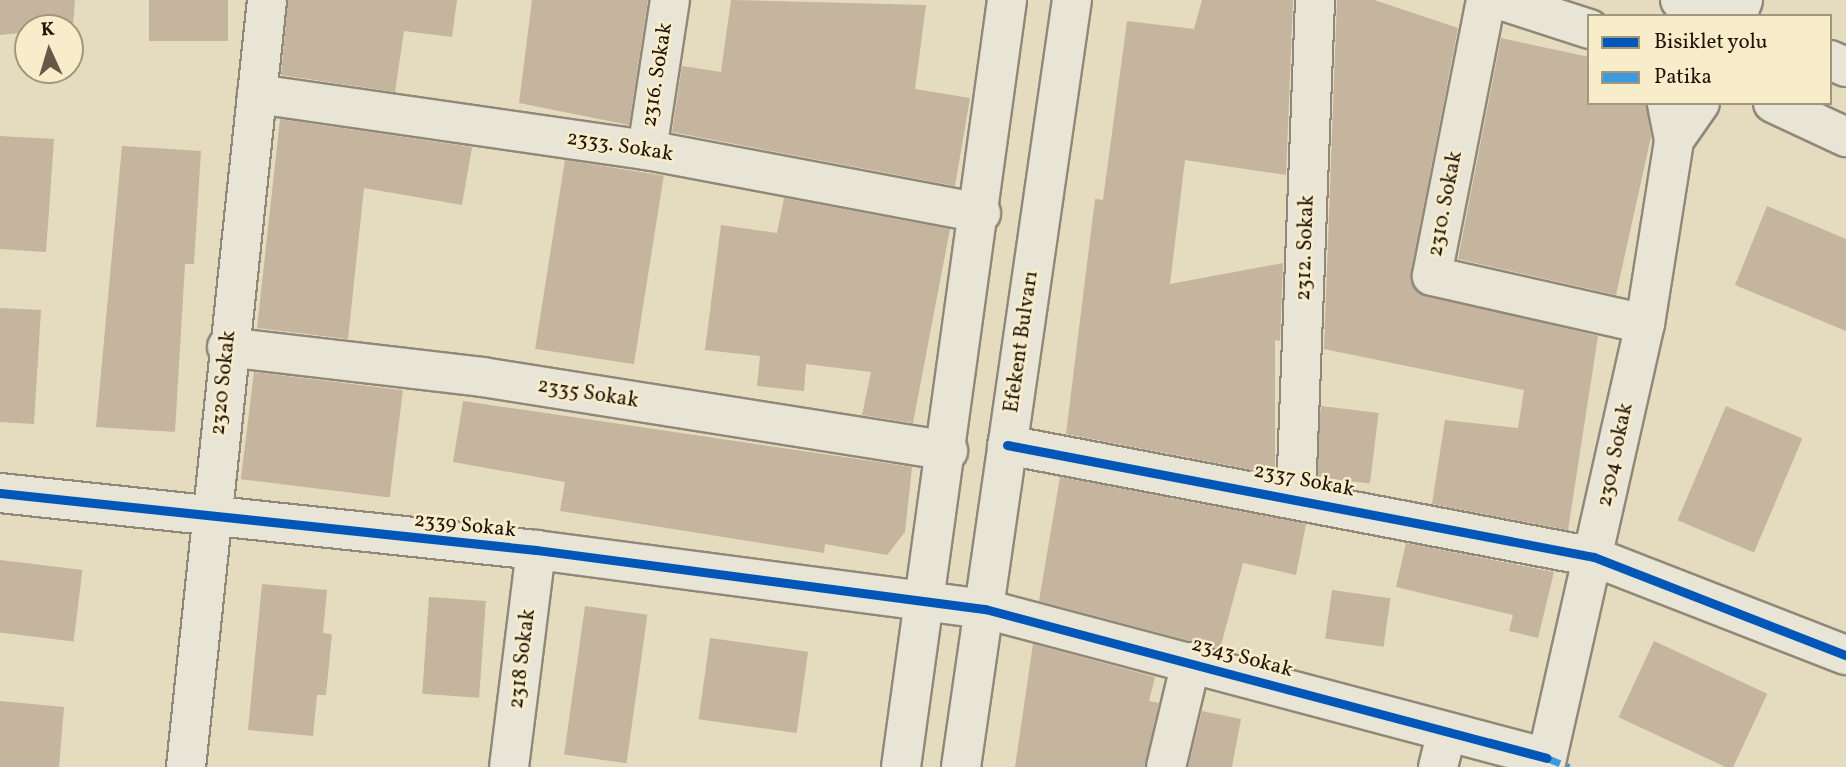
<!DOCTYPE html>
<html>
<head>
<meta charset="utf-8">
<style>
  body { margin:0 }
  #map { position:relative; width:1846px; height:767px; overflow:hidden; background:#e5dbbe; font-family:Vollkorn,serif }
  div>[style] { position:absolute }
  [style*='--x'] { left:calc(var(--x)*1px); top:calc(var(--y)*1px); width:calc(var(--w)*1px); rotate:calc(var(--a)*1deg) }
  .building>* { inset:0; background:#c5b49e; transform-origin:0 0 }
  .roads { filter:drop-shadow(2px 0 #908878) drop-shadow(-2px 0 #908878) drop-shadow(0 2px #908878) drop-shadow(0 -2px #908878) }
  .minor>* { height:38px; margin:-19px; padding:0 19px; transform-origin:19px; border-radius:19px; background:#e8e4d6 }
  .tertiary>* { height:38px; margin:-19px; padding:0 19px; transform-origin:19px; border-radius:19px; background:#e8e4d6 }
  .secondary>* { height:38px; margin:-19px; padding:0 19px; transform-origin:19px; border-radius:19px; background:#e8e4d6 }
  .quiet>* { height:7px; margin-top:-3.5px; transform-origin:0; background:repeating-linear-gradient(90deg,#3c9add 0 14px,transparent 0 21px) }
  .cycleway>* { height:9px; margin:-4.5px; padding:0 4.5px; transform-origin:4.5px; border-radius:4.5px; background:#0057b8 }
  span { translate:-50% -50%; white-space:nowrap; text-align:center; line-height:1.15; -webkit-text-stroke:5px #f8edcb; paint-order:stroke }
  .street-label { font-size:21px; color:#211309 }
  .legend { position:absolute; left:1587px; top:14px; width:245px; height:91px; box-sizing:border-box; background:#f8edcb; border:2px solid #a2967d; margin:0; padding:9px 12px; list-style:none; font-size:21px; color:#211309 }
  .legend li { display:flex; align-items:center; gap:14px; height:35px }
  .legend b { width:35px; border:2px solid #a2967d }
  .north { position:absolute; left:14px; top:14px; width:70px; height:70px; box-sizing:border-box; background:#f8edcb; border:2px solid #a2967d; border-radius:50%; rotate:356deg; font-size:19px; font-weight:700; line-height:28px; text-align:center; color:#211309 }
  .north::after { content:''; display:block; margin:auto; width:24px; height:32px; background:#665948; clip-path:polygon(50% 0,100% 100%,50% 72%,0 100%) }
</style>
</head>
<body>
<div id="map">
  <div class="building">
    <div style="clip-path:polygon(0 0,75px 0,72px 40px,70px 28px,0 35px)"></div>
    <div style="left:149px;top:0;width:79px;height:41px"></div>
    <div style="clip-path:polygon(288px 0,457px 0,452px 37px,404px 31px,395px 92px,281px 75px)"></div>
    <div style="clip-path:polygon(532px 0,648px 0,629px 125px,519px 103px)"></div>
    <div style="clip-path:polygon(731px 0,926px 5px,915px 89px,970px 98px,955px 186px,672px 132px,682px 66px,721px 72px)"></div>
    <div style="clip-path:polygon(1202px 0,1293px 0,1286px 175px,1185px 160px,1170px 284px,1283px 263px,1280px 341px,1275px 340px,1275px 474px,1066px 434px,1095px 199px,1103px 200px,1127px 21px,1194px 29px)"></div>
    <div style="clip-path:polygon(1337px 0,1374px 0,1458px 28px,1411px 272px,1417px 292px,1598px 336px,1568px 530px,1432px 504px,1445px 420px,1518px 428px,1524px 390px,1324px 349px)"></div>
    <div style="clip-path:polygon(1501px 38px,1589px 57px,1589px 103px,1646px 103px,1651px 137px,1616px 295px,1458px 259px)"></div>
    <div style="clip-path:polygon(280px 119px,472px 147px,462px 205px,364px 188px,348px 339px,257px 328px)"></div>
    <div style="clip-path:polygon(0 136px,54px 139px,46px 252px,0 249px)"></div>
    <div style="clip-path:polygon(122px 146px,201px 151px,194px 264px,185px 264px,175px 432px,96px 427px)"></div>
    <div style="left:565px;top:160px;width:100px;height:191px;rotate:9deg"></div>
    <div style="clip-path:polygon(784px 198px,950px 229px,913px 423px,862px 415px,871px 372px,806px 364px,804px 391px,757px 386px,760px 356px,705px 350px,721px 225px,777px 233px)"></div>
    <div style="clip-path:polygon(1767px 206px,1846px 239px,1846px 331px,1735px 285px)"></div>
    <div style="clip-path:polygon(0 308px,41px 310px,34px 424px,0 422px)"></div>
    <div style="left:254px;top:372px;width:150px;height:108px;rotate:7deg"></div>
    <div style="clip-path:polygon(463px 401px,912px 467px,905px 532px,887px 555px,825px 544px,824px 553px,560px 511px,565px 482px,453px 462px)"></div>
    <div style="left:1321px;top:406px;width:58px;height:71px;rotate:7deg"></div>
    <div style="left:1726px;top:406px;width:83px;height:124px;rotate:23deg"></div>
    <div style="clip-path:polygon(1060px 477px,1306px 524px,1296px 575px,1243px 563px,1220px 649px,1039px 601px)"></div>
    <div style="clip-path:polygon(1406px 543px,1554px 572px,1538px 638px,1509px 631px,1513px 615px,1396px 587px)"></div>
    <div style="left:0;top:560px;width:83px;height:72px;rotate:7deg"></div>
    <div style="clip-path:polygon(262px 584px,327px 590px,323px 633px,332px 634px,326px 695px,317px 695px,313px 736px,248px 730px)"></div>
    <div style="left:1332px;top:590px;width:59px;height:49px;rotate:8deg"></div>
    <div style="left:429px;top:597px;width:57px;height:97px;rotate:4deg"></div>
    <div style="left:585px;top:606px;width:63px;height:150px;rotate:8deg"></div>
    <div style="left:710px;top:638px;width:99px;height:82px;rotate:8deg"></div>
    <div style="left:1654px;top:641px;width:125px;height:84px;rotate:25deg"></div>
    <div style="clip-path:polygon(1033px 644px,1155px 677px,1149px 701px,1159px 703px,1145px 767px,1015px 767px)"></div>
    <div style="clip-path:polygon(0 701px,64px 707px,59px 767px,0 767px)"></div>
    <div style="clip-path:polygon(1202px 711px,1241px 719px,1232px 767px,1188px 767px)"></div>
  </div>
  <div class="roads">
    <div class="minor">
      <div style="--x:1486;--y:0;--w:281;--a:101.1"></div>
      <div style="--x:1432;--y:276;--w:218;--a:12.7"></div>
      <div style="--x:257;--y:94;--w:394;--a:8.2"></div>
      <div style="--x:647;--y:150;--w:340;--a:10.7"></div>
      <div style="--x:647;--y:150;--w:152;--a:-81.3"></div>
      <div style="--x:227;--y:347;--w:257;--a:6.7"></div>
      <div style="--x:482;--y:377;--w:472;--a:9"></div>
      <div style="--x:1007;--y:445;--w:598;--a:10.8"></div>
      <div style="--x:1594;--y:557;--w:270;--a:21.3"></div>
      <div style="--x:0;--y:493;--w:539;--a:6.07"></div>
      <div style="--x:536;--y:550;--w:453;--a:7.5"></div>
      <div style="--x:985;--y:609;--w:581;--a:14.85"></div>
      <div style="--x:1296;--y:496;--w:496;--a:-87.8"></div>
      <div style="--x:186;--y:767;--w:771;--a:-83.97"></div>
      <div style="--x:509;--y:767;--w:219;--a:-82.9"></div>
      <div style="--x:1166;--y:767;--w:108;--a:-76.6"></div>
      <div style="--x:1438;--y:767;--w:36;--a:-76"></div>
    </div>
    <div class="tertiary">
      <div style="--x:1737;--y:16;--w:17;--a:-69"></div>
      <div style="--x:1674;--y:140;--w:45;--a:-54.9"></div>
      <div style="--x:901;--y:767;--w:774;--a:-82.13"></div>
      <div style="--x:961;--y:767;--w:775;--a:-81.77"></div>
      <div style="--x:1545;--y:767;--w:454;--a:-77.3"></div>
      <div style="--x:1645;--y:324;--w:186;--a:-81"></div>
      <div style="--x:1674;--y:140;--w:38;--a:-101"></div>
    </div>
    <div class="secondary">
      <div style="--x:1500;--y:0;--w:94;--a:18"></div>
      <div style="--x:1680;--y:0;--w:45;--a:20.9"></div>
      <div style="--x:1830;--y:60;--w:17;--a:24"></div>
      <div style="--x:1773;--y:103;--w:81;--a:25"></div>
    </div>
  </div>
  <div class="quiet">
    <div style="--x:1547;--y:758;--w:24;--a:22"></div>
  </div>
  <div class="cycleway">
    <div style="--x:1007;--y:445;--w:598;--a:10.8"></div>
    <div style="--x:1594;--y:557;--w:270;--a:21.3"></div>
    <div style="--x:0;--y:493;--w:539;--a:6.07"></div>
    <div style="--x:536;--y:550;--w:453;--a:7.5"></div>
    <div style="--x:985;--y:609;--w:581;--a:14.85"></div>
  </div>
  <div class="street-label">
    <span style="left:658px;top:75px;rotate:-81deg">2316. Sokak</span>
    <span style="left:620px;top:147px;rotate:9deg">2333. Sokak</span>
    <span style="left:1446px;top:204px;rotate:-79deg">2310. Sokak</span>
    <span style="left:1306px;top:248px;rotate:-88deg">2312. Sokak</span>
    <span style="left:1022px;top:342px;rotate:-82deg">Efekent Bulvarı</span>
    <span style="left:224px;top:383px;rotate:-84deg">2320 Sokak</span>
    <span style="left:588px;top:394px;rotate:9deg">2335 Sokak</span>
    <span style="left:1616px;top:455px;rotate:-78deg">2304 Sokak</span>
    <span style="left:1304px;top:481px;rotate:11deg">2337 Sokak</span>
    <span style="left:465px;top:526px;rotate:6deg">2339 Sokak</span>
    <span style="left:1242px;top:658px;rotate:15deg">2343 Sokak</span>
    <span style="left:523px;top:659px;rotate:-83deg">2318 Sokak</span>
  </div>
  <ul class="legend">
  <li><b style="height:9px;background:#0057b8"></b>Bisiklet yolu</li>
  <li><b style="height:9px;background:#3c9add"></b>Patika</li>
  </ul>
  <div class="north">K</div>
</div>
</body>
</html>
